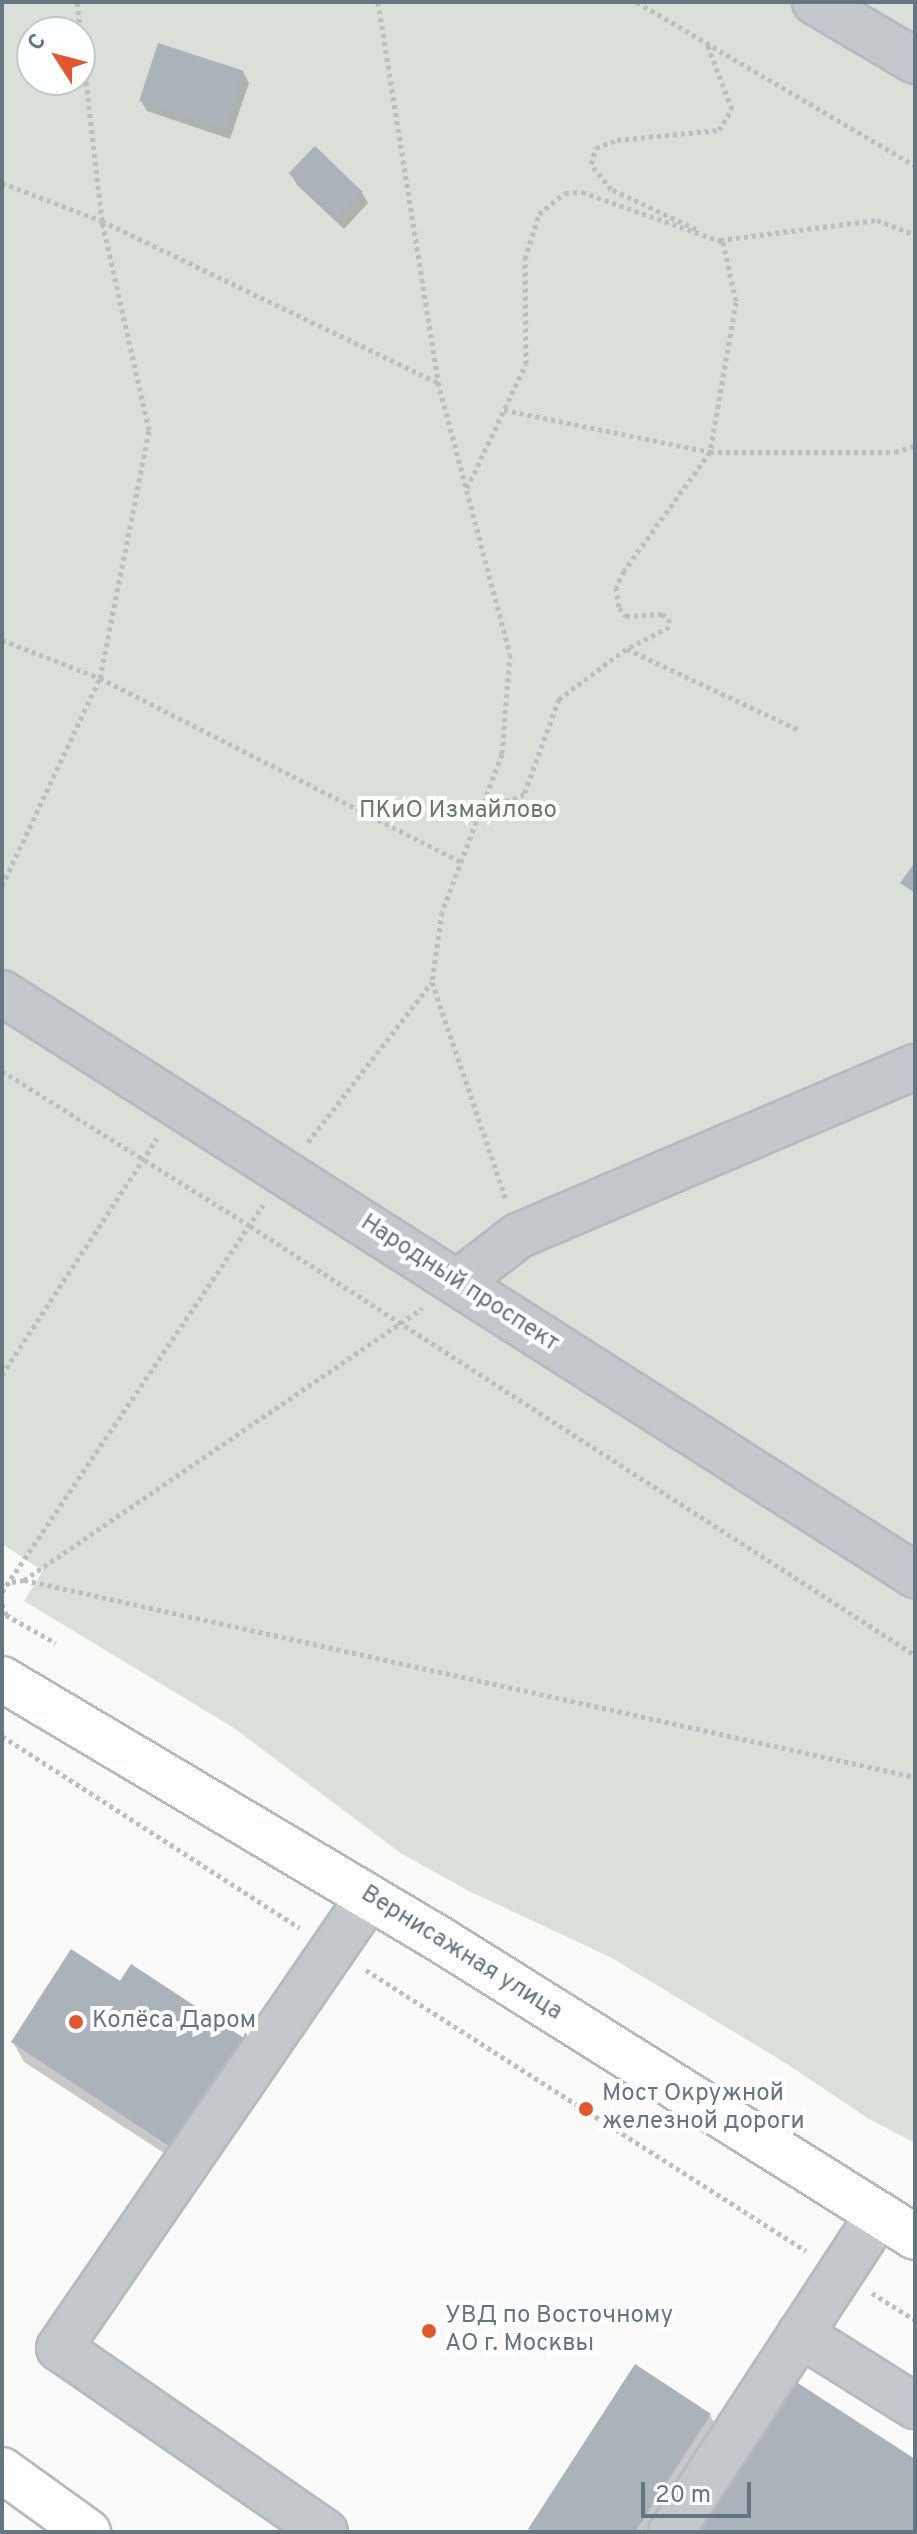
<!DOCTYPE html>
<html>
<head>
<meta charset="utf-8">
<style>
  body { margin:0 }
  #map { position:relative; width:917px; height:2534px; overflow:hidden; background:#fafaf8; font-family:Overpass,sans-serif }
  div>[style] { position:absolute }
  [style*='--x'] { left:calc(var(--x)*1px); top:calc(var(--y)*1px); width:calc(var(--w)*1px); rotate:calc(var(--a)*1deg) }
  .green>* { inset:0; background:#dadfd7 }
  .shadow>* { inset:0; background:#0003 }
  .building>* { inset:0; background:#aab3b9; transform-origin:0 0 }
  .path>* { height:5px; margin-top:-2.5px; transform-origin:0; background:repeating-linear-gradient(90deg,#bbbfc2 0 4px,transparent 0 8px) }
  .roads { filter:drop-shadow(2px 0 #b5babe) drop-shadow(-2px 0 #b5babe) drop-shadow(0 2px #b5babe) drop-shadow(0 -2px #b5babe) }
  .minor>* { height:44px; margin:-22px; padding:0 22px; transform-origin:22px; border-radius:22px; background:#c3c8cc }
  .major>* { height:44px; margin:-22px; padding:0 22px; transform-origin:22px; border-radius:22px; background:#fff }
  .dots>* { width:22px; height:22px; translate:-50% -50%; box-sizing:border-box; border:4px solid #fff; border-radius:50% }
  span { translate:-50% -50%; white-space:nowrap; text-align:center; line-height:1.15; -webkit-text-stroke:8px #fff; paint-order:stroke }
  .park-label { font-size:24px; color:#687a64 }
  .street-label { font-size:24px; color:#657683 }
  .poi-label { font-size:24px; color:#657683 }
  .left { translate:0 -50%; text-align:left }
  .frame { position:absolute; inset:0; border:4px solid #657683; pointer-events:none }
  .north { position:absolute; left:16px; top:16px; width:80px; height:80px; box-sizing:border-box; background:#fff; border:2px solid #c1c8cd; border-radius:50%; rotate:306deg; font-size:22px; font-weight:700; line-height:32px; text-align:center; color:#657683 }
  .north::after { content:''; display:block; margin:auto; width:28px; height:36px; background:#e4572e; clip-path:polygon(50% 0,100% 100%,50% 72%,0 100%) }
  .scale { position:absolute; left:641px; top:2482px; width:110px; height:36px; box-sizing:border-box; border:4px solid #657683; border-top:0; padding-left:10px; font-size:24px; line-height:28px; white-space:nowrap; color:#657683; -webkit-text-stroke:6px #fff; paint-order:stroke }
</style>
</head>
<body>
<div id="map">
  <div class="green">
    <div style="clip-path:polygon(evenodd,2px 2px,915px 2px,915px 2143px,869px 2119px,787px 2064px,612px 1958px,469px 1891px,402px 1854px,234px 1728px,24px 1601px,43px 1571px,2px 1544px,2px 2px,32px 32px,80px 32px,80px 80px,32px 80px,32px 32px)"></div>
  </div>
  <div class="shadow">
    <div style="clip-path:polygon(243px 72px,249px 83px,230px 139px,147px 111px,141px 101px)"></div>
    <div style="clip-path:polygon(291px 174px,362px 193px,368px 203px,344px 229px,297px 185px)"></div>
    <div style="clip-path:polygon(120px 1984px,187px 2168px,24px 2062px,13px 2042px)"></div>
    <div style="clip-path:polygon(710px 2415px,716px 2426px,647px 2532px,532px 2532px,530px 2529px)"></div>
  </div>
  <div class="building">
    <div style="left:158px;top:43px;width:90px;height:61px;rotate:18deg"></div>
    <div style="left:315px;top:146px;width:66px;height:38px;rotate:44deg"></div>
    <div style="clip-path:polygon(915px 862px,915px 893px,900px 883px)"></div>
    <div style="clip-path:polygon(71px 1949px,120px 1981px,131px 1964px,247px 2040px,175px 2150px,11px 2042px)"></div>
    <div style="clip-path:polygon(635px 2364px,711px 2414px,635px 2532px,533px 2532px,528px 2529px)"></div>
    <div style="clip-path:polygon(787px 2376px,915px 2459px,915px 2532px,686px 2532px)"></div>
  </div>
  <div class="path">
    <div style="--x:378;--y:2;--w:385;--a:81"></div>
    <div style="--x:438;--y:382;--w:281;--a:75.2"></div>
    <div style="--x:510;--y:654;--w:100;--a:94.6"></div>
    <div style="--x:502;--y:754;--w:169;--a:110.8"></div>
    <div style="--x:442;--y:912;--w:71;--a:98.1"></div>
    <div style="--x:432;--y:982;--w:229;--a:71.2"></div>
    <div style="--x:637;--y:2;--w:323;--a:30.5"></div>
    <div style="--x:2;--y:183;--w:107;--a:20.8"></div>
    <div style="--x:102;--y:221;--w:372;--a:25.7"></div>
    <div style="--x:696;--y:229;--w:94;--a:-154.8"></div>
    <div style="--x:611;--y:189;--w:32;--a:-129"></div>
    <div style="--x:591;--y:164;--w:17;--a:-73"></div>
    <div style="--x:596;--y:148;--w:22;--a:-21"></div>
    <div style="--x:617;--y:140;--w:102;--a:-5.6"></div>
    <div style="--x:719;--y:130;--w:25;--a:-58"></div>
    <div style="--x:732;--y:109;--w:70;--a:-111"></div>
    <div style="--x:720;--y:240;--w:158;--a:-7.3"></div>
    <div style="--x:877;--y:220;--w:41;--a:21.5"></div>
    <div style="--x:504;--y:410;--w:210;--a:11.5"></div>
    <div style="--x:710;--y:452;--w:185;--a:0"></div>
    <div style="--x:895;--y:452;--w:21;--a:-17"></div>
    <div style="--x:467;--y:488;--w:137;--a:-64.6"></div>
    <div style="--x:526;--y:364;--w:105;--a:-90.5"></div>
    <div style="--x:525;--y:259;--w:47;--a:-72.7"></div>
    <div style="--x:539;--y:214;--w:33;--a:-39"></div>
    <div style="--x:565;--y:193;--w:17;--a:-3"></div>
    <div style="--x:582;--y:192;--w:150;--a:19.5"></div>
    <div style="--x:723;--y:242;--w:61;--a:77.8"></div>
    <div style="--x:736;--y:302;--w:152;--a:99.8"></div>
    <div style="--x:710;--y:452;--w:147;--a:125.9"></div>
    <div style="--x:624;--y:571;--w:18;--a:117"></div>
    <div style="--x:616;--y:587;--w:21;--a:82"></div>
    <div style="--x:619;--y:608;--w:11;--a:49"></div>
    <div style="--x:626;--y:616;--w:36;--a:-3"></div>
    <div style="--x:662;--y:614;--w:9;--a:36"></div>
    <div style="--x:669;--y:619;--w:8;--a:90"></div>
    <div style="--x:669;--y:627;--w:48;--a:152.9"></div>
    <div style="--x:626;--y:649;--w:84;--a:143.3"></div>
    <div style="--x:559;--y:699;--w:101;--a:110.2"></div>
    <div style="--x:524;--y:794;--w:17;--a:155"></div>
    <div style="--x:509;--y:801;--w:24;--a:-168"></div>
    <div style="--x:2;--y:640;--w:105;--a:21.2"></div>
    <div style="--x:100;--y:678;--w:405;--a:27"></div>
    <div style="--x:627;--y:649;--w:190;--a:25.2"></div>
    <div style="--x:2;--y:886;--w:230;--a:-64.8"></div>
    <div style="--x:100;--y:678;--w:253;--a:-78.8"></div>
    <div style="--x:149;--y:430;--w:214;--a:-102.7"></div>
    <div style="--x:102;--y:221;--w:220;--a:-96.5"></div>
    <div style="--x:2;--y:1071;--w:292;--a:32"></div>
    <div style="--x:250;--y:1226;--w:791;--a:32.83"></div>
    <div style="--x:308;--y:1142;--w:202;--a:-52.2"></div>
    <div style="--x:2;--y:1375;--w:283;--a:-56.8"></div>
    <div style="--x:24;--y:1580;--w:913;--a:12.47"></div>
    <div style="--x:12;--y:1582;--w:12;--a:-9"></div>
    <div style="--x:24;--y:1580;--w:482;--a:-34.3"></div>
    <div style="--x:2;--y:1592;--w:467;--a:-56"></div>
    <div style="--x:2;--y:1604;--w:12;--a:70"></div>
    <div style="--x:6;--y:1615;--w:57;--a:29.2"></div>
    <div style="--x:2;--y:1736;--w:354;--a:32.8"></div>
    <div style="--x:366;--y:1970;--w:522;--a:32.56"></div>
    <div style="--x:872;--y:2293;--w:51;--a:32.1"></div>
  </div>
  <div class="roads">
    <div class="minor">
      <div style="--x:815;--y:2;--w:116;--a:30.5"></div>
      <div style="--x:2;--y:993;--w:1083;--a:32.52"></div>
      <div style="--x:457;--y:1283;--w:77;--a:-37.6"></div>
      <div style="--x:518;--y:1236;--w:431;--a:-23.1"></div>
      <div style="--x:800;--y:2334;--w:136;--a:32.1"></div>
      <div style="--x:325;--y:2532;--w:323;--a:-145.3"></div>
      <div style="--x:59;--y:2348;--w:547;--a:-55.5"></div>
      <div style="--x:671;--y:2532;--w:380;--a:-56.8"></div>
    </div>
    <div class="major">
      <div style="--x:2;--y:1679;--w:511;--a:30.73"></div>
      <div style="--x:441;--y:1940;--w:559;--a:32.07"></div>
      <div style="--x:2;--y:2470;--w:106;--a:35.8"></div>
    </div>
  </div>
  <div class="dots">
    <div style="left:76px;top:2022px;background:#e4572e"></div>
    <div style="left:586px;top:2109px;background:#e4572e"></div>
    <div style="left:429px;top:2331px;background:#e4572e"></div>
  </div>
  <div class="park-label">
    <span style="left:458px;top:812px">ПКиО Измайлово</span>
  </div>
  <div class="street-label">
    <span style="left:459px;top:1284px;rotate:33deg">Народный проспект</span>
    <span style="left:461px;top:1954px;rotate:32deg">Вернисажная улица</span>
  </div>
  <div class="poi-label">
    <span class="left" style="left:92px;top:2022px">Колёса Даром</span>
    <span class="left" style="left:602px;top:2109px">Мост Окружной<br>железной дороги</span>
    <span class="left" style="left:445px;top:2331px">УВД по Восточному<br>АО г. Москвы</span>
  </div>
  <div class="frame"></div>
  <div class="north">С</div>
  <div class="scale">20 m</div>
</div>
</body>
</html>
